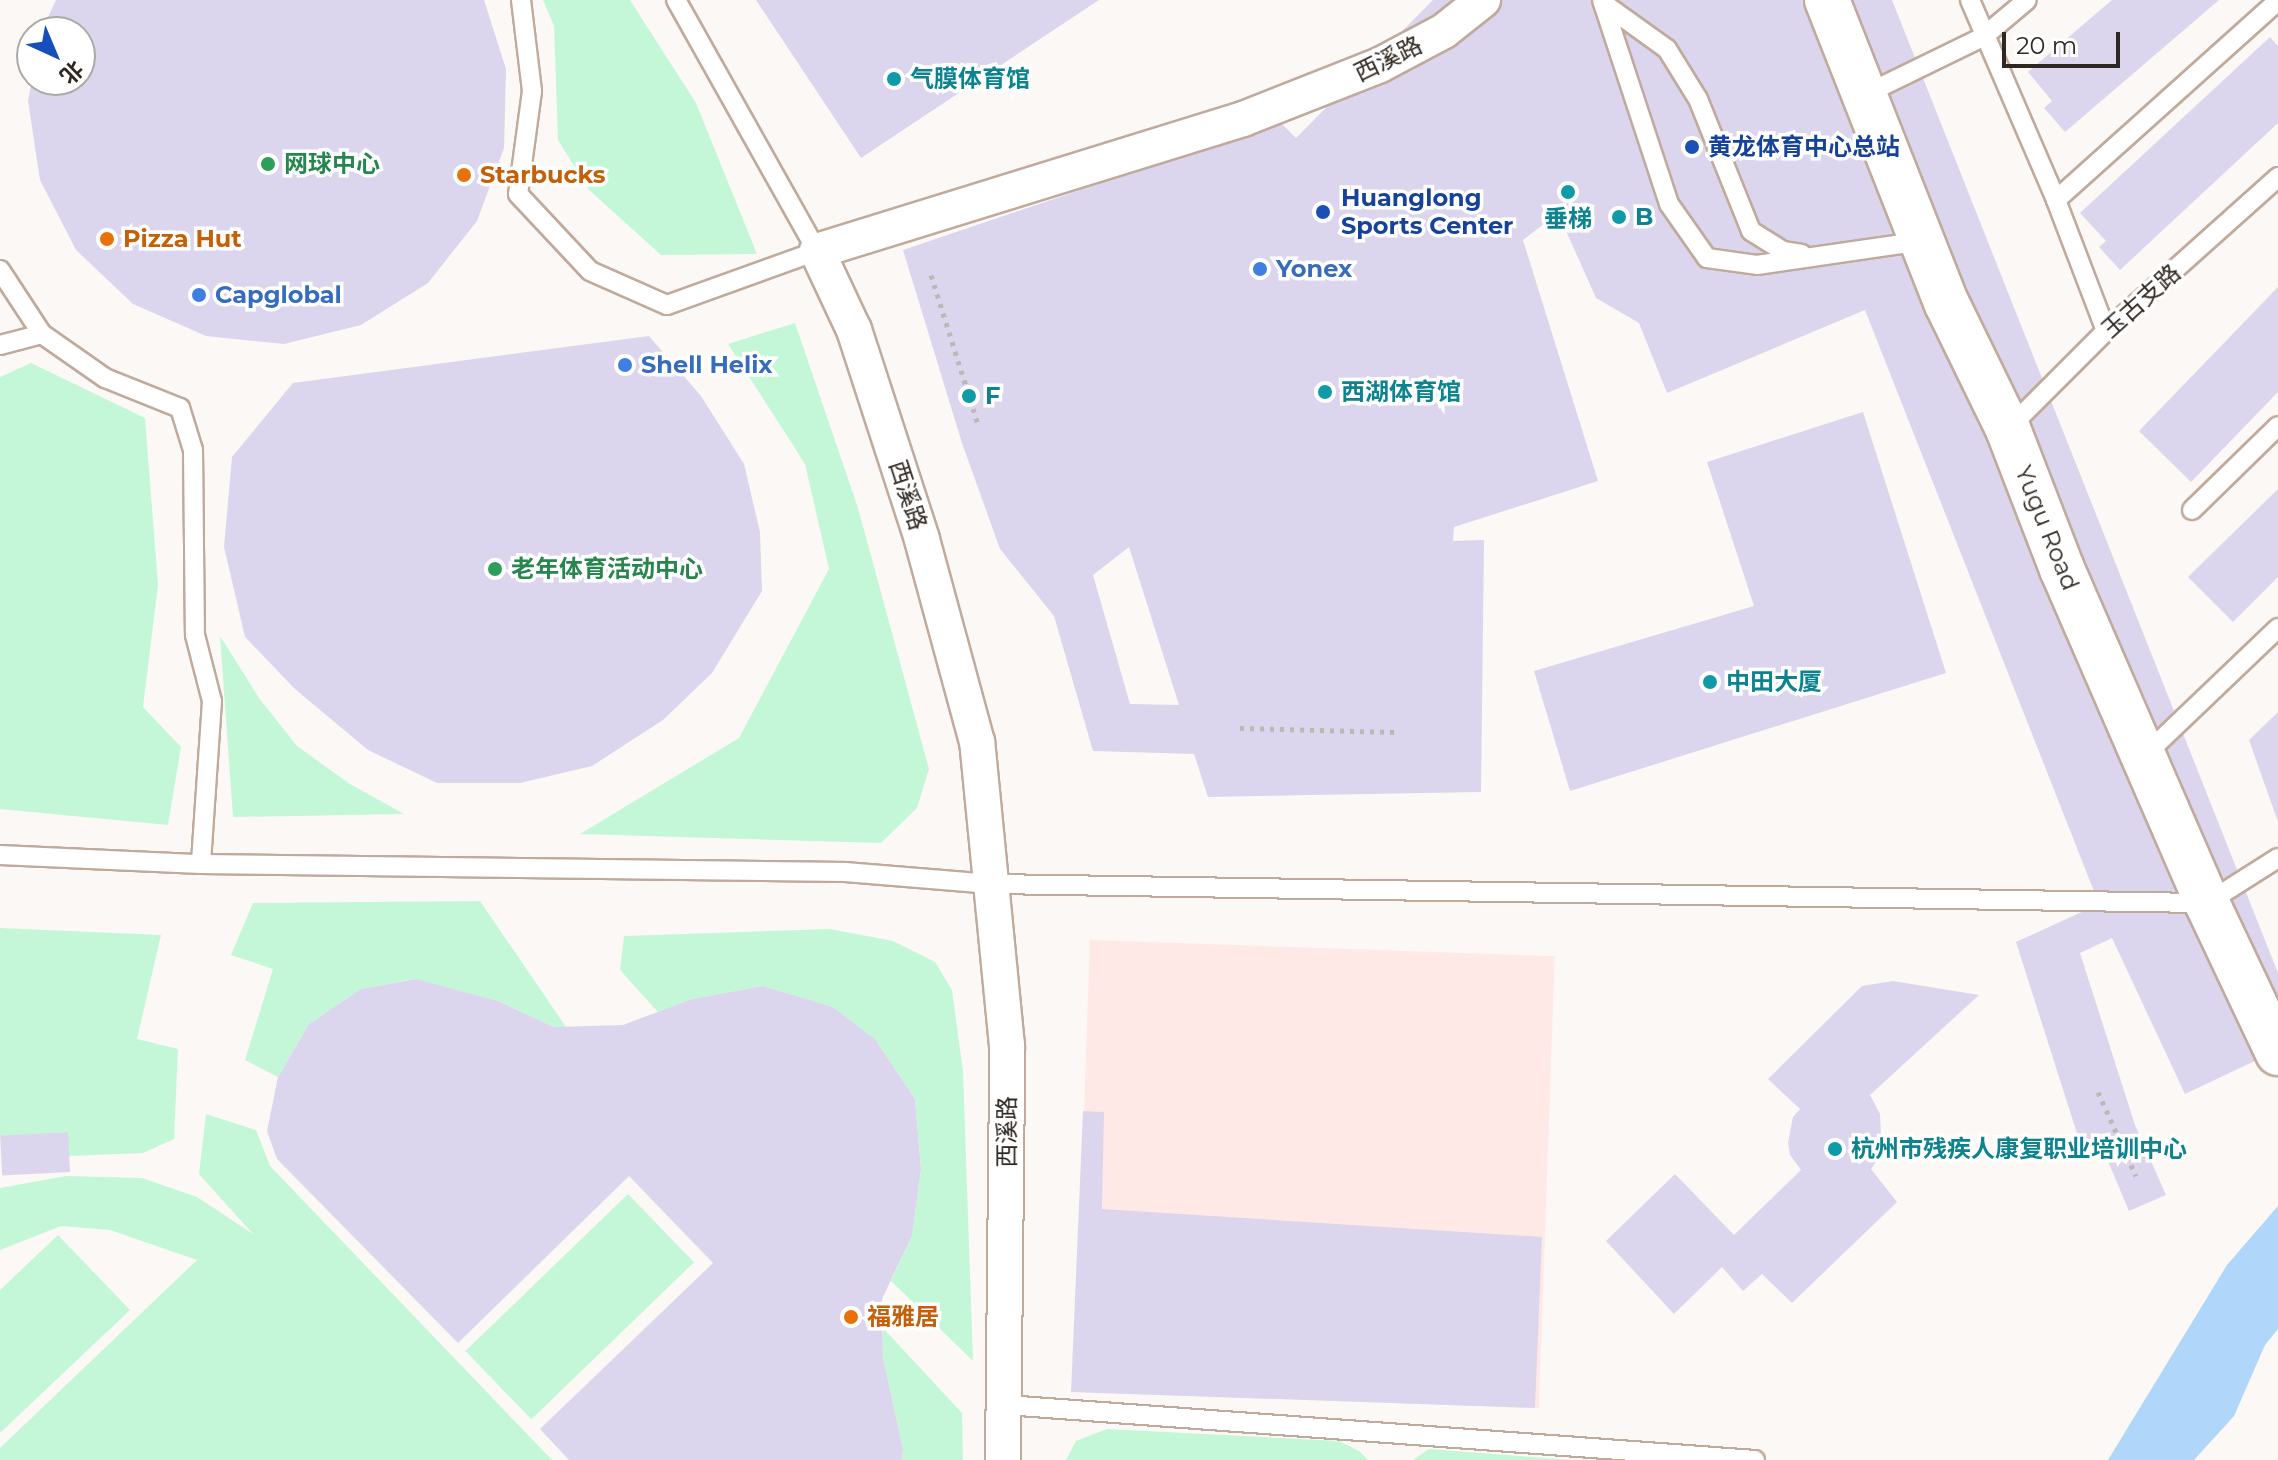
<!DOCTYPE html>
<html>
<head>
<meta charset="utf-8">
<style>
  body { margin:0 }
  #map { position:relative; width:2278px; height:1460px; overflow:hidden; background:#fcf8f5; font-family:Montserrat,"Noto Sans SC",sans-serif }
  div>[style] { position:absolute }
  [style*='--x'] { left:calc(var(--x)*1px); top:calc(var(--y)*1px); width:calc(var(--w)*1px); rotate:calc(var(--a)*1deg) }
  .commercial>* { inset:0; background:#ffe9e6; transform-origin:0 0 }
  .green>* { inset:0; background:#c4f7d8; transform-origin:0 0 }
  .water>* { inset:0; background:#b0d6fa }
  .building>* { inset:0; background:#dbd6ed; transform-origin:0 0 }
  .path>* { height:5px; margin-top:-2.5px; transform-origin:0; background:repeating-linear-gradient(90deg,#bdb8b4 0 4px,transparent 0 10px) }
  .roads { filter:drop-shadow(2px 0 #c0aa9c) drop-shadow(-2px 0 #c0aa9c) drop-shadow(0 2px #c0aa9c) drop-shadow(0 -2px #c0aa9c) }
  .service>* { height:18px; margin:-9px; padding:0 9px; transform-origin:9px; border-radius:9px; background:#fff }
  .minor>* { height:34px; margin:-17px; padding:0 17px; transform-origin:17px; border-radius:17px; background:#fff }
  .secondary>* { height:44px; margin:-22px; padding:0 22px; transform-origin:22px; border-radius:22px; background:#fff }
  .dots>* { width:22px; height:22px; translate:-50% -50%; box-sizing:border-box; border:4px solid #fff; border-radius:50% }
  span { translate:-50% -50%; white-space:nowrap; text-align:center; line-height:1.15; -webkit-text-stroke:7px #fff; paint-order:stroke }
  .street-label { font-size:24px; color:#2f2721 }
  .culture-label { font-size:24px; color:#0d838f; font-weight:700 }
  .left { translate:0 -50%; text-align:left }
  .transit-label { font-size:24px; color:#164399; font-weight:700 }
  .leisure-label { font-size:24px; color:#27864d; font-weight:700 }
  .food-label { font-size:24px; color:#c56008; font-weight:700 }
  .shop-label { font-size:24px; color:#366cbe; font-weight:700 }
  .north { position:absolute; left:16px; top:16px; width:80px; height:80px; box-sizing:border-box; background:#fff; border:2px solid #aca9a6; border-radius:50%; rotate:136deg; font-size:22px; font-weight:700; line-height:32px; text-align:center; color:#2f2721 }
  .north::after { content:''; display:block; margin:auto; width:28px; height:36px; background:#164fbb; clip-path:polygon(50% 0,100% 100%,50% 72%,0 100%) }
  .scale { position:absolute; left:2002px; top:32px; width:118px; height:36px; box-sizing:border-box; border:4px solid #2f2721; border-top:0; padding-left:10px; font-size:24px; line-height:28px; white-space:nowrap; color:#2f2721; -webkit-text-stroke:6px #fff; paint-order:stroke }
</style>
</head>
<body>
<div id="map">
  <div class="commercial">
    <div style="left:1090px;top:940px;width:465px;height:452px;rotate:2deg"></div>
  </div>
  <div class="green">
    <div style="clip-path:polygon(543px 0,630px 0,696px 103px,757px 254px,661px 255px,589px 190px,558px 140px,554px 26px)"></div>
    <div style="clip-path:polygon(795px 323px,858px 508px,929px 769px,917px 808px,881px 843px,580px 834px,739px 738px,829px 569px,805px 464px,728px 344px)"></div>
    <div style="clip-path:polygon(31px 363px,145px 418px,158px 585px,143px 707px,181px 747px,168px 825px,0 809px,0 377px)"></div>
    <div style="clip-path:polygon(220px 636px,259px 698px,297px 746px,350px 784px,404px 814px,233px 817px)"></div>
    <div style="clip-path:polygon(480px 901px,566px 1027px,554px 1027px,498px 1001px,415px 979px,361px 989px,309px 1024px,278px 1077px,245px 1060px,273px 969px,231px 955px,253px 903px)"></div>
    <div style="clip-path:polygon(0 928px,161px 935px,137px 1039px,178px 1049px,174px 1139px,143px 1153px,69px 1156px,67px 1132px,0 1136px)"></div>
    <div style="clip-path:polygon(830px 929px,893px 941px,935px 962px,952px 990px,963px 1071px,973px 1361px,891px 1281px,912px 1236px,921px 1169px,915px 1099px,875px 1039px,833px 1007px,763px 986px,692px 999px,658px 1012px,620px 970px,624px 936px)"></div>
    <div style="clip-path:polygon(206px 1114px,256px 1130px,270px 1166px,552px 1460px,0 1460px,0 1448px,197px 1260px,110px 1230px,61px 1226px,0 1250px,0 1188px,66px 1176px,142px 1178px,197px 1197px,253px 1234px,199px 1174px)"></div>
    <div style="left:628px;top:1194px;width:95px;height:226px;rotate:46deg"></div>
    <div style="clip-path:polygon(58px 1235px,130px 1310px,0 1433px,0 1290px)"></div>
    <div style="clip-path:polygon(883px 1328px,962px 1413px,963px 1460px,902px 1460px,903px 1449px,883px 1358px)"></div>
    <div style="clip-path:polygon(1107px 1429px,1339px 1441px,1359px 1451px,1368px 1460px,1066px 1460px,1076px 1441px)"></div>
    <div style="clip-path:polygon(1429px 1449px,1570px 1460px,1413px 1460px)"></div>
  </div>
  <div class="water">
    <div style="clip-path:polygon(2278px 1206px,2278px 1329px,2265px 1345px,2234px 1416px,2194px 1460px,2108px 1460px,2227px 1265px)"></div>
  </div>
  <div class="building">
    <div style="clip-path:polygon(56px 0,484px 0,506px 69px,504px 148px,477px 221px,428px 283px,361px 325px,284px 344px,206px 336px,133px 304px,76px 250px,40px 180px,28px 101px,32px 80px,80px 80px,80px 32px,41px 32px)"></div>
    <div style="clip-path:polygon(756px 0,1099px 0,861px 158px)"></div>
    <div style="clip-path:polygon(evenodd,1433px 0,1892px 0,2278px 973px,2278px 1050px,2185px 1094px,2112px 938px,2080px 953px,2135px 1125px,2166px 1195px,2129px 1211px,2099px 1140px,2081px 1146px,2016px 942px,2099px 904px,1865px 310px,1667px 393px,1639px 323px,1596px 298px,1558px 213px,1523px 240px,1598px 481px,1454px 527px,1453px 541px,1484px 540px,1481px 792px,1208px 797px,1194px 754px,1093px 751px,1054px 616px,1000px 549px,962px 443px,903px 250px,1240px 136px,1277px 119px,1296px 138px,1433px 0,1129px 547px,1179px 705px,1130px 704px,1093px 575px,1129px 547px)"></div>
    <div style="clip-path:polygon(2112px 0,2219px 0,2065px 132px,2044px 108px,2052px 101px,2028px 72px)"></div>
    <div style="clip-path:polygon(2270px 37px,2278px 46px,2278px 123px,2120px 270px,2099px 247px,2106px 241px,2080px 213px)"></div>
    <div style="clip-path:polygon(2278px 287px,2278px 392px,2191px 482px,2139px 431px)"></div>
    <div style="clip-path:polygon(649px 336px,701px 396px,744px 464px,760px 532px,762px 591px,712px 673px,663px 720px,592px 766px,520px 783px,437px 783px,368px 750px,295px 689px,245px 637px,224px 547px,232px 457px,293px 383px)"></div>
    <div style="clip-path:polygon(1863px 412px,1946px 673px,1570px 791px,1534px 671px,1754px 606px,1707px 462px)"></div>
    <div style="clip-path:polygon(2278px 489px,2278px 577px,2233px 622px,2188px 577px)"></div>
    <div style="clip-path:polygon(2278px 712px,2278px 822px,2249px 740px)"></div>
    <div style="clip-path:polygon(416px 979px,498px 1001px,554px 1027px,623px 1025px,692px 999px,763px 986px,833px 1007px,875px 1039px,915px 1099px,921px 1169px,912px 1236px,882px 1299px,883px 1358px,903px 1449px,902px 1460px,569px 1460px,540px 1429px,713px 1263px,629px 1176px,458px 1343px,277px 1159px,267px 1131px,278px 1077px,309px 1024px,361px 989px)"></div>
    <div style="clip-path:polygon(1893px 981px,1979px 995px,1870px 1095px,1880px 1114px,1881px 1135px,1880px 1156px,1871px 1169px,1897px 1202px,1792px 1303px,1762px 1274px,1743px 1291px,1722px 1267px,1674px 1314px,1606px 1241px,1675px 1174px,1734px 1235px,1801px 1170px,1790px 1155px,1788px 1143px,1793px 1117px,1800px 1109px,1768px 1079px,1862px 986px)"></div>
    <div style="clip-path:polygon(1083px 1111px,1104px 1112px,1102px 1209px,1542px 1237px,1535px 1408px,1071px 1392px)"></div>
    <div style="left:68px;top:1132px;width:40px;height:68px;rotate:87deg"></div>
  </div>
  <div class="path">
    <div style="--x:931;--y:275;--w:159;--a:72.5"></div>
    <div style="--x:1240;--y:728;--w:155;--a:1.5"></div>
    <div style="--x:2098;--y:1092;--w:92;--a:65.7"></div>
  </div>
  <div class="roads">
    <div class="service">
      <div style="--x:521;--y:0;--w:92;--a:83.1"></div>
      <div style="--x:532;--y:91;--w:104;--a:97.7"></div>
      <div style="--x:518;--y:194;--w:105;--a:46.9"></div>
      <div style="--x:590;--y:271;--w:84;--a:23.8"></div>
      <div style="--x:667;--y:305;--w:159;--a:-19.8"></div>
      <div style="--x:817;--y:251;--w:288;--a:-119.3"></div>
      <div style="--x:1602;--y:0;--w:215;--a:71.8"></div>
      <div style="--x:1669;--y:204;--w:66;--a:54.9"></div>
      <div style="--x:1707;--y:258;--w:50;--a:8"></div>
      <div style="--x:1757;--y:265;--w:166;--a:-8.3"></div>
      <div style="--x:1970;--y:0;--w:218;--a:66.7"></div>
      <div style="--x:2056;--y:200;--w:140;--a:69.1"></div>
      <div style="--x:1603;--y:3;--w:79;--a:35.7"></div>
      <div style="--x:1667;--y:49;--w:59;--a:58.2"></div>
      <div style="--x:1698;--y:99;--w:142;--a:68.1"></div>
      <div style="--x:1751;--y:231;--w:38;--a:32"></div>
      <div style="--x:1783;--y:251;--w:19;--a:9"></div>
      <div style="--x:1866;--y:94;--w:130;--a:-26"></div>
      <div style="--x:1983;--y:37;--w:57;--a:-40.1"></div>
      <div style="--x:2056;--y:200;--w:298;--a:-41.9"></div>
      <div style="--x:0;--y:270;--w:77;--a:56.7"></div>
      <div style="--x:42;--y:334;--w:77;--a:34.9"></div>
      <div style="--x:105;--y:378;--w:81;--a:21.8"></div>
      <div style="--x:180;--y:408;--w:44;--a:72.8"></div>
      <div style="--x:193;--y:450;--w:185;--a:89.4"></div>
      <div style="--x:195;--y:635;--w:68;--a:75.6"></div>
      <div style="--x:212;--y:701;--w:163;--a:93.9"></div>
      <div style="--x:0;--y:345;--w:43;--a:-14.7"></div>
      <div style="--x:2008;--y:429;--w:139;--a:-45"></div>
      <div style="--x:2106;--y:331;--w:231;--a:-41.8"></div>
      <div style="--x:2192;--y:510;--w:120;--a:-44.3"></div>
      <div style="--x:2145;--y:755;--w:184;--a:-43.7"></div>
      <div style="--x:0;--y:855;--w:201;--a:2.6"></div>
      <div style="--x:201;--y:864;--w:644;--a:0.71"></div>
      <div style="--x:845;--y:872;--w:147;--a:4.7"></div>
      <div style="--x:992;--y:884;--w:1215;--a:0.9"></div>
      <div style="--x:2207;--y:903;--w:84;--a:-32.4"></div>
      <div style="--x:1006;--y:1405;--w:751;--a:4.2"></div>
    </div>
    <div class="minor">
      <div style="--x:1003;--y:1460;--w:414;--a:-89.4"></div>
      <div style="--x:1007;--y:1046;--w:305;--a:-95.6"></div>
      <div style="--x:977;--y:742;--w:210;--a:-105.2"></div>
      <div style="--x:922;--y:539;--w:220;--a:-108"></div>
      <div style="--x:854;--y:330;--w:87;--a:-115.1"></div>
      <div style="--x:817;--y:251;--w:446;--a:-17.2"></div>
      <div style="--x:1243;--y:119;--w:147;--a:-21.5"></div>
      <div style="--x:1380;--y:65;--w:72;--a:-28"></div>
      <div style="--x:1444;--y:31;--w:50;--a:-38.5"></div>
    </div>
    <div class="secondary">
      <div style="--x:1827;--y:0;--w:327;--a:68.5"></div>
      <div style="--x:1947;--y:304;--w:139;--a:64"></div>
      <div style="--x:2008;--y:429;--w:150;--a:68.9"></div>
      <div style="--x:2062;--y:569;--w:364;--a:66.5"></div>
      <div style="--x:2207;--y:903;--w:166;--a:64.7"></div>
    </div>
  </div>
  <div class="dots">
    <div style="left:894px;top:79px;background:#0f9aa8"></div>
    <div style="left:1692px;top:147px;background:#1a4fb4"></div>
    <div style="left:268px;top:164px;background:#2e9e5b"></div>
    <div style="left:464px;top:175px;background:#e8710a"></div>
    <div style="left:1568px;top:192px;background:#0f9aa8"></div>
    <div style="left:1323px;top:212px;background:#1a4fb4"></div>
    <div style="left:1619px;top:217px;background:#0f9aa8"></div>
    <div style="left:107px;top:239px;background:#e8710a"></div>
    <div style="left:1260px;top:269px;background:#3f7fe0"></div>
    <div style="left:199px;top:295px;background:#3f7fe0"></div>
    <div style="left:625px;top:365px;background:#3f7fe0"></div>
    <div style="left:1325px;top:392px;background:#0f9aa8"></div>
    <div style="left:969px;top:396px;background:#0f9aa8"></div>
    <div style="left:495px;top:569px;background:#2e9e5b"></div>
    <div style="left:1710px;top:682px;background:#0f9aa8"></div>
    <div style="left:1835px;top:1149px;background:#0f9aa8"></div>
    <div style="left:851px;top:1317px;background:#e8710a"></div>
  </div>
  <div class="street-label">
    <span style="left:1388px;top:59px;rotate:-26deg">西溪路</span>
    <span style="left:2141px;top:301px;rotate:-42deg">玉古支路</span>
    <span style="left:908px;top:495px;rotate:72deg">西溪路</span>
    <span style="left:2047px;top:528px;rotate:68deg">Yugu Road</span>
    <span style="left:1007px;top:1132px;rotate:-90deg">西溪路</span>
  </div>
  <div class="culture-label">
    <span class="left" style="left:910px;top:79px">气膜体育馆</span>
    <span class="left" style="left:1635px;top:217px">B</span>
    <span style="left:1568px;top:219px">垂梯</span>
    <span class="left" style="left:1341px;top:392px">西湖体育馆</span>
    <span class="left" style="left:985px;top:396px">F</span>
    <span class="left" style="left:1726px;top:682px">中田大厦</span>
    <span class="left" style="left:1851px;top:1149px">杭州市残疾人康复职业培训中心</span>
  </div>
  <div class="transit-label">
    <span class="left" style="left:1708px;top:147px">黄龙体育中心总站</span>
    <span class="left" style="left:1341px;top:212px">Huanglong<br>Sports Center</span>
  </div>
  <div class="leisure-label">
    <span class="left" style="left:284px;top:164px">网球中心</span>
    <span class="left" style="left:511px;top:569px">老年体育活动中心</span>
  </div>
  <div class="food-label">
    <span class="left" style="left:480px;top:175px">Starbucks</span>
    <span class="left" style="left:123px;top:239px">Pizza Hut</span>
    <span class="left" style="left:867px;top:1317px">福雅居</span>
  </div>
  <div class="shop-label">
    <span class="left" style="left:1276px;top:269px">Yonex</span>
    <span class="left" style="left:215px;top:295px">Capglobal</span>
    <span class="left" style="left:641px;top:365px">Shell Helix</span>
  </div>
  <div class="north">北</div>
  <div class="scale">20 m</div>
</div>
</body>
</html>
